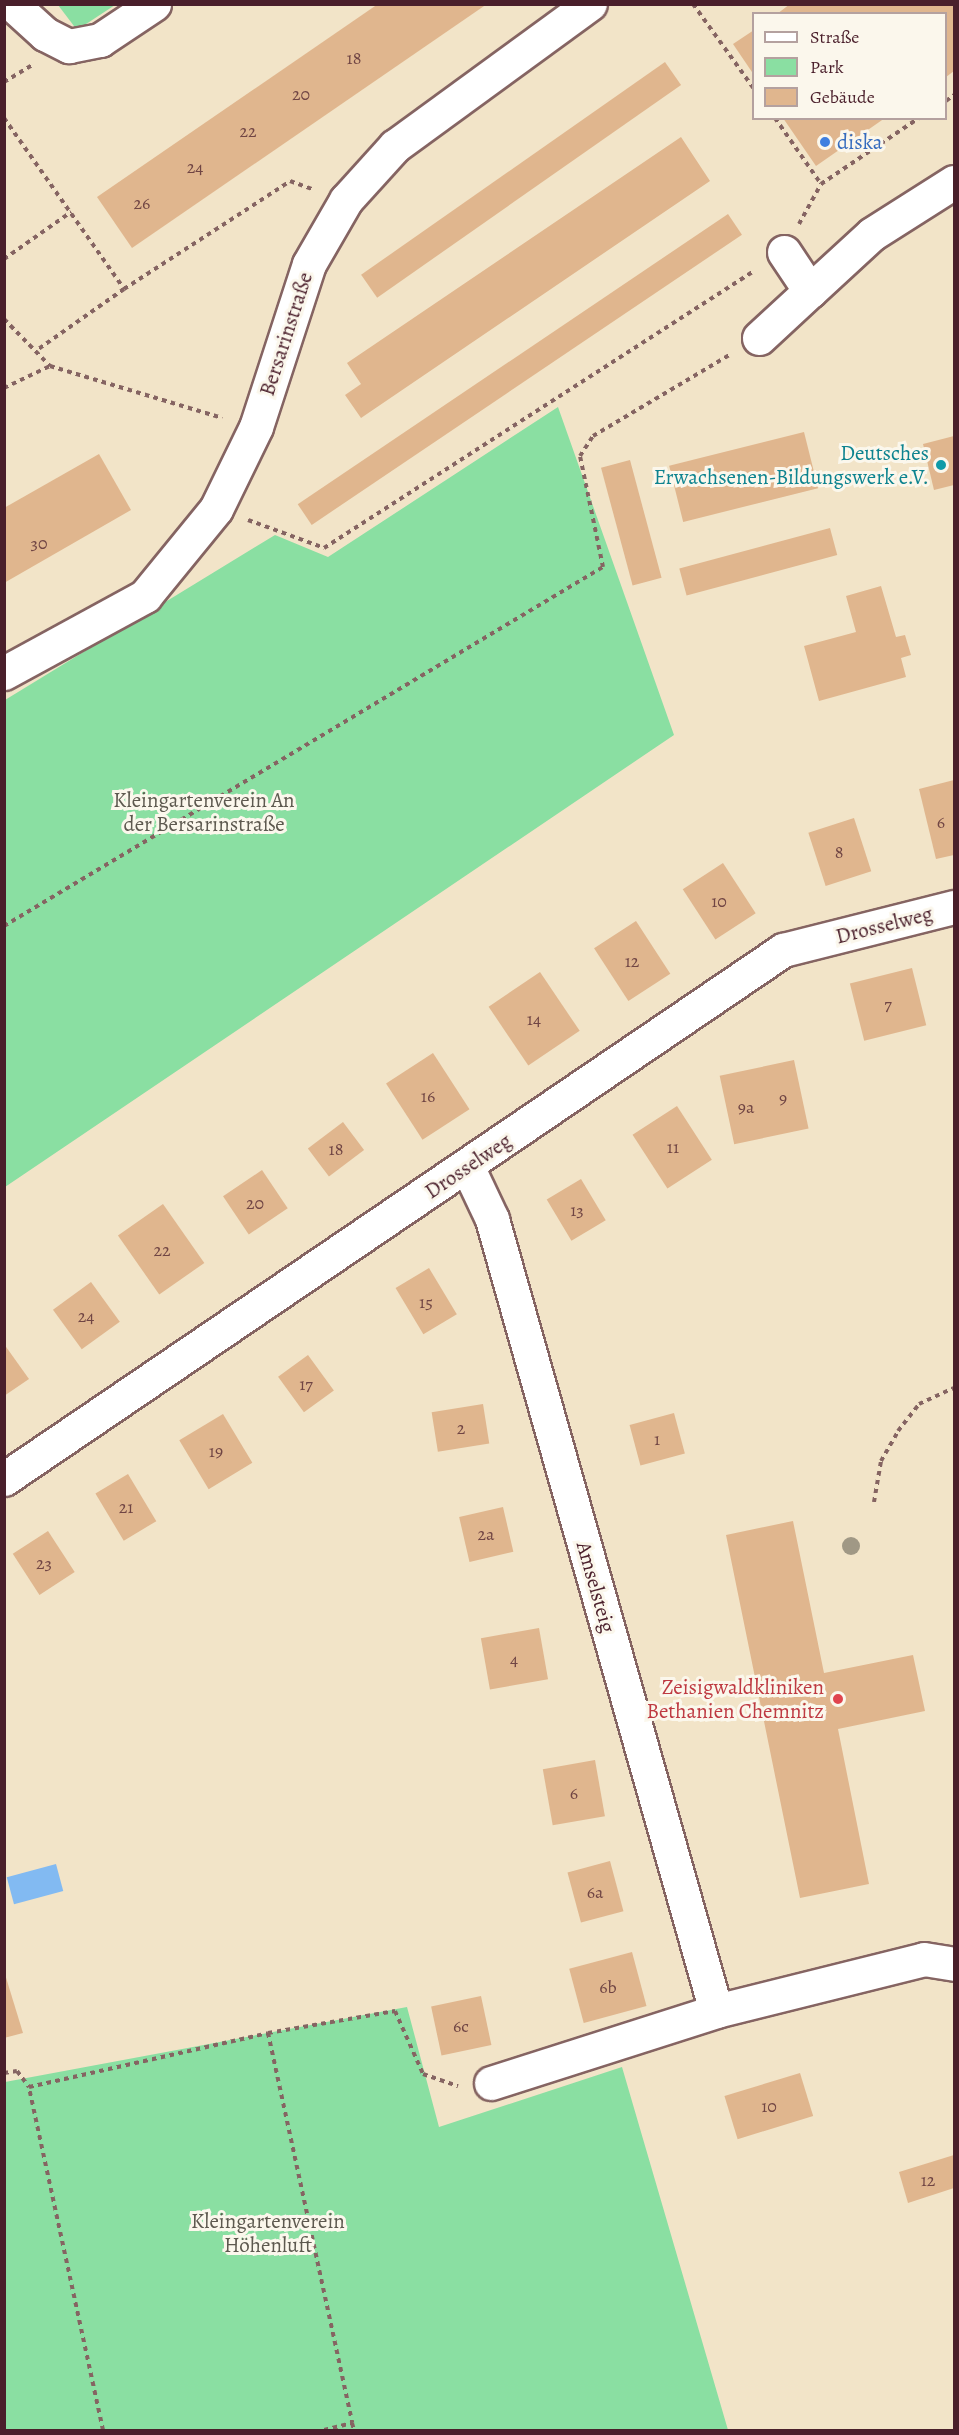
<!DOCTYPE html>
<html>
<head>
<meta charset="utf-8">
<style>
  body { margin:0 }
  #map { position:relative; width:959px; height:2435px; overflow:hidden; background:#f2e4c8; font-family:Alegreya,serif }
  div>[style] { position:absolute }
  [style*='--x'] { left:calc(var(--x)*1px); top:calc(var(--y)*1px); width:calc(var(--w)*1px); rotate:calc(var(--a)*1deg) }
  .green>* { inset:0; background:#8adfa2 }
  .water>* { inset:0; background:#82baf2; transform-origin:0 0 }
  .building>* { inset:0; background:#e0b68e; transform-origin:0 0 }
  .path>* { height:4px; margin-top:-2px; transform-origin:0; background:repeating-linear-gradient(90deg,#856462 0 4.5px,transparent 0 9px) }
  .roads { filter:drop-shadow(2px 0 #856462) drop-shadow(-2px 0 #856462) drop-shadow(0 2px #856462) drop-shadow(0 -2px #856462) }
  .minor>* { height:33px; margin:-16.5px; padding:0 16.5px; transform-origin:16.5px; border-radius:16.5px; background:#fff }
  .trees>* { width:18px; height:18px; margin:-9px; border-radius:50%; background:#a09885 }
  .dots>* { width:16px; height:16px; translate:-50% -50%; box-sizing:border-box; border:3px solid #fbf7ec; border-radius:50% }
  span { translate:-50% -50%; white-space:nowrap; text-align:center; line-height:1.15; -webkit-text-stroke:6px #fbf7ec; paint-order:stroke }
  .number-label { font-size:18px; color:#704544 }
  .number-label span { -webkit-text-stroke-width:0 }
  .shop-label { font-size:21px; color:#366cbe }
  .left { translate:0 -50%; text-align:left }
  .street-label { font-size:21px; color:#4a1f2b }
  .culture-label { font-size:21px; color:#0d838f }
  .right { translate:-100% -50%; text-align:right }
  .park-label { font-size:21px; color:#5d594f }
  .health-label { font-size:21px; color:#be3a42 }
  .frame { position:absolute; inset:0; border:6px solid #4a1f2b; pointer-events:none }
  .legend { position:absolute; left:752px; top:12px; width:195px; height:108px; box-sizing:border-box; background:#fbf7ec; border:2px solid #b4a19f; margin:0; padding:8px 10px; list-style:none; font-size:18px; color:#4a1f2b }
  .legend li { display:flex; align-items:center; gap:12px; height:30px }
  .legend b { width:30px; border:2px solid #b4a19f }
</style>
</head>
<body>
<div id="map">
  <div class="green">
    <div style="clip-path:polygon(58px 5px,115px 5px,77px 30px)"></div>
    <div style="clip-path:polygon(558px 407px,674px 735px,5px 1187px,5px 700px,275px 535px,328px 557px)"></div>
    <div style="clip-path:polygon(407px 2007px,439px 2127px,622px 2067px,728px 2430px,5px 2430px,5px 2082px)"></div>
  </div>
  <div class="water">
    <div style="left:56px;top:1864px;width:28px;height:51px;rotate:75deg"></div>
  </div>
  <div class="building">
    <div style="clip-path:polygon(378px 4px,487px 4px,132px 248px,97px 197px)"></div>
    <div style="clip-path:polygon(790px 4px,954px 4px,954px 71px,946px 77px,946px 14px,777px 14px)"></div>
    <div style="clip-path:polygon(754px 30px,754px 75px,733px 44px)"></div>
    <div style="left:665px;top:62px;width:28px;height:371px;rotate:55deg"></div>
    <div style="clip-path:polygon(783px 118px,885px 118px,816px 166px)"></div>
    <div style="clip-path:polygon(681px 137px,710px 181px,361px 418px,345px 395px,361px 384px,347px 363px)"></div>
    <div style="left:728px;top:214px;width:25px;height:519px;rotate:56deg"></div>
    <div style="left:804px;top:432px;width:58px;height:139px;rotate:76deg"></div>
    <div style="clip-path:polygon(954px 436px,954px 485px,934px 490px,923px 444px)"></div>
    <div style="clip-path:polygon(99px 454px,131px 510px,4px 583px,4px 508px)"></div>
    <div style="left:630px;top:460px;width:122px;height:30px;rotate:75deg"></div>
    <div style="left:830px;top:528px;width:28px;height:156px;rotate:75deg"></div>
    <div style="clip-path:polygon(881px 586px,896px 637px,905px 635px,911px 655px,901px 658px,906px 677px,819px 701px,804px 646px,856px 632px,846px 596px)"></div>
    <div style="clip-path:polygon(954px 780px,954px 855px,936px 859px,919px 789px)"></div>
    <div style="left:854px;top:818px;width:56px;height:48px;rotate:72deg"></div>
    <div style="left:723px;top:863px;width:60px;height:48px;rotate:57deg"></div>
    <div style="left:636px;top:921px;width:63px;height:50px;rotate:57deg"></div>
    <div style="left:912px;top:968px;width:59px;height:64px;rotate:76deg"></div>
    <div style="left:540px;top:972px;width:71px;height:62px;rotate:56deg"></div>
    <div style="left:433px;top:1053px;width:67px;height:56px;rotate:57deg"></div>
    <div style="left:794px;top:1060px;width:70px;height:76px;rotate:78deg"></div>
    <div style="left:677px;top:1106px;width:64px;height:53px;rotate:57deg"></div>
    <div style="left:343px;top:1122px;width:35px;height:44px;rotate:53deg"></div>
    <div style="left:262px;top:1170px;width:46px;height:47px;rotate:56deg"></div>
    <div style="left:581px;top:1179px;width:48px;height:40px;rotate:59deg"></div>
    <div style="left:163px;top:1204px;width:72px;height:55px;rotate:55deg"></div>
    <div style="left:429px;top:1268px;width:54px;height:39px;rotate:59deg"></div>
    <div style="left:91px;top:1282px;width:49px;height:47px;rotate:54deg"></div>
    <div style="clip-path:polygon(4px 1344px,29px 1379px,4px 1396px)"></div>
    <div style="left:308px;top:1355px;width:44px;height:37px;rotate:54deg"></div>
    <div style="left:483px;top:1404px;width:40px;height:52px;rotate:81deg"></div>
    <div style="left:674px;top:1413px;width:42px;height:46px;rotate:75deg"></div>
    <div style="left:223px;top:1414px;width:57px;height:51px;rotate:59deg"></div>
    <div style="left:128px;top:1474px;width:55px;height:38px;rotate:59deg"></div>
    <div style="left:503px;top:1507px;width:46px;height:45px;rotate:77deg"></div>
    <div style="clip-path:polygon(793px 1521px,824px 1673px,913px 1655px,925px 1711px,838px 1729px,869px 1884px,800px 1898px,726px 1535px)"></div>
    <div style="left:48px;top:1531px;width:49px;height:42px;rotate:57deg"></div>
    <div style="left:539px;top:1628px;width:52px;height:59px;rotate:80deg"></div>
    <div style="left:595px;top:1760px;width:57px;height:53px;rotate:80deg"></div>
    <div style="left:610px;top:1861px;width:52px;height:44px;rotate:75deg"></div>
    <div style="left:632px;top:1952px;width:56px;height:65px;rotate:75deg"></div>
    <div style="clip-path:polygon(4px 1971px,23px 2033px,4px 2038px)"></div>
    <div style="left:481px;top:1996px;width:50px;height:51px;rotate:78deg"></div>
    <div style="left:800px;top:2073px;width:45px;height:79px;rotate:73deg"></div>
    <div style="clip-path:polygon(954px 2155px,954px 2188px,908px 2203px,899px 2172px)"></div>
  </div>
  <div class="path">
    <div style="--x:693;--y:4;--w:105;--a:54.3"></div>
    <div style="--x:4;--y:82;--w:33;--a:-31"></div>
    <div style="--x:946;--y:101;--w:10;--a:-37"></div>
    <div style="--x:4;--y:118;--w:209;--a:54.9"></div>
    <div style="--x:124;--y:289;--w:106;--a:145"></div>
    <div style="--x:775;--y:118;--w:80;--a:55.1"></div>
    <div style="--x:799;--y:224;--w:46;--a:-61.2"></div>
    <div style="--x:821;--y:184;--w:118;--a:-34"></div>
    <div style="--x:4;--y:259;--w:82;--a:-35"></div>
    <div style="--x:124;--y:289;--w:198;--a:-33"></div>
    <div style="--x:290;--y:181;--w:23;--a:20"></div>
    <div style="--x:4;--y:319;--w:66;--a:45.6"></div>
    <div style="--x:50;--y:366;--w:180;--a:16.8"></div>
    <div style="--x:4;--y:388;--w:51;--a:-25.6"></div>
    <div style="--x:248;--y:520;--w:81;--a:20.2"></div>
    <div style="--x:324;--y:548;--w:511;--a:-32.79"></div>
    <div style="--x:4;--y:926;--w:698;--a:-30.94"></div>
    <div style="--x:603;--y:567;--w:113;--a:-101.7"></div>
    <div style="--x:580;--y:456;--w:24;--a:-57"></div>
    <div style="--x:593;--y:436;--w:161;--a:-30.7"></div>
    <div style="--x:874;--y:1502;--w:42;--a:-80.3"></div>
    <div style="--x:881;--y:1461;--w:34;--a:-60"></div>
    <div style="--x:898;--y:1431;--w:34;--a:-52"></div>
    <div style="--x:919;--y:1404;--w:38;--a:-25"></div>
    <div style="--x:268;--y:2033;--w:399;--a:77.8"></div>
    <div style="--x:4;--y:2073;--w:13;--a:-9"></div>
    <div style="--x:17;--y:2071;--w:20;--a:53"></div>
    <div style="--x:103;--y:2430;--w:351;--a:-102.2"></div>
    <div style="--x:29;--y:2087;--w:245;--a:-12.7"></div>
    <div style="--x:268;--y:2033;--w:129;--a:-9.8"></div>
    <div style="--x:395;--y:2011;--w:69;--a:66"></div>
    <div style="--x:423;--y:2074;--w:37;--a:19"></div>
    <div style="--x:324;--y:2430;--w:29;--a:-14"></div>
    <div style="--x:352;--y:2423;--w:7;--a:74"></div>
  </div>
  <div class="roads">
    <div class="minor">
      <div style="--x:12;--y:4;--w:45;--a:42.3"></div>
      <div style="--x:45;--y:34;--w:27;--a:27"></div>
      <div style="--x:69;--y:46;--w:32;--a:-11"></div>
      <div style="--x:100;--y:40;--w:65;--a:-33.7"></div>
      <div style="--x:784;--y:252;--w:47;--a:56.3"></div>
      <div style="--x:810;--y:291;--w:84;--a:-42.6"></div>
      <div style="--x:872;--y:234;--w:97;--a:-32.4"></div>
      <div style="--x:759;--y:338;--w:69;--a:-42.7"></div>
      <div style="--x:4;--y:673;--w:161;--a:-28.6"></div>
      <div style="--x:145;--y:596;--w:112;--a:-50.8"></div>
      <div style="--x:216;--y:509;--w:91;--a:-64"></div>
      <div style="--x:256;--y:427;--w:171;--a:-72"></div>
      <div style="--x:309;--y:264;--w:74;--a:-60"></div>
      <div style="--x:346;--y:200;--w:73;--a:-47.8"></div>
      <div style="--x:395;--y:146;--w:241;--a:-36.1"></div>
      <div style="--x:467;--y:1166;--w:59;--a:64.7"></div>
      <div style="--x:492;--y:1219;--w:823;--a:74.21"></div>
      <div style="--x:716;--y:2011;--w:214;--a:-14"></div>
      <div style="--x:924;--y:1959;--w:30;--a:9"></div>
      <div style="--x:4;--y:1479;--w:942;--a:-34.18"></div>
      <div style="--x:783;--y:950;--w:176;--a:-14.1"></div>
      <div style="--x:491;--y:2083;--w:236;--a:-17.7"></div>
    </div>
  </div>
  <div class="trees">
    <div style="left:851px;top:1546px"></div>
  </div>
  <div class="dots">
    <div style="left:825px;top:142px;background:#3f7fe0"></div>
    <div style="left:941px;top:465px;background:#0f9aa8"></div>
    <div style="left:838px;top:1699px;background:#e0444e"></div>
  </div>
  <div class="number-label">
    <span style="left:354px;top:58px">18</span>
    <span style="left:301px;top:94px">20</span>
    <span style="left:248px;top:131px">22</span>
    <span style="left:195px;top:167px">24</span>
    <span style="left:142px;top:203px">26</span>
    <span style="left:39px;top:543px">30</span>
    <span style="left:941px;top:822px">6</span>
    <span style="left:839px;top:852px">8</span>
    <span style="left:719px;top:901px">10</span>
    <span style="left:632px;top:961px">12</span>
    <span style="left:888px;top:1004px">7</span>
    <span style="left:534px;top:1019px">14</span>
    <span style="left:428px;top:1096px">16</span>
    <span style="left:783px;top:1098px">9</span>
    <span style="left:746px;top:1107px">9a</span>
    <span style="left:673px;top:1147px">11</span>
    <span style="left:336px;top:1149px">18</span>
    <span style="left:255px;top:1203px">20</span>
    <span style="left:577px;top:1210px">13</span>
    <span style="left:162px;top:1250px">22</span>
    <span style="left:426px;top:1302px">15</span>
    <span style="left:86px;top:1316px">24</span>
    <span style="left:306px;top:1384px">17</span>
    <span style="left:461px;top:1428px">2</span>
    <span style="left:657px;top:1439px">1</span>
    <span style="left:216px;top:1451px">19</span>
    <span style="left:126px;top:1507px">21</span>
    <span style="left:486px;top:1534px">2a</span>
    <span style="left:44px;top:1563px">23</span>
    <span style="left:514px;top:1659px">4</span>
    <span style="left:574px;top:1793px">6</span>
    <span style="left:595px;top:1892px">6a</span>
    <span style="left:608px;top:1987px">6b</span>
    <span style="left:461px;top:2026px">6c</span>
    <span style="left:769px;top:2106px">10</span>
    <span style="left:928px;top:2180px">12</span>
  </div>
  <div class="shop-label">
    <span class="left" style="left:837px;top:142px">diska</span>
  </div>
  <div class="street-label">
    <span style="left:286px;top:334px;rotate:-72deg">Bersarinstraße</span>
    <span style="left:884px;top:925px;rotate:-14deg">Drosselweg</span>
    <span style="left:468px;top:1166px;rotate:-34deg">Drosselweg</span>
    <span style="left:596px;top:1587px;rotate:74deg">Amselsteig</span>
  </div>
  <div class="culture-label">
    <span class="right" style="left:929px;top:465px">Deutsches<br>Erwachsenen-Bildungswerk e.V.</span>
  </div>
  <div class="park-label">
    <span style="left:204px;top:812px">Kleingartenverein An<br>der Bersarinstraße</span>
    <span style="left:268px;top:2233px">Kleingartenverein<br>Höhenluft</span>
  </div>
  <div class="health-label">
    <span class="right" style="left:824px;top:1699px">Zeisigwaldkliniken<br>Bethanien Chemnitz</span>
  </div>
  <div class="frame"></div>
  <ul class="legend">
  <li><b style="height:8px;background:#fff"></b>Straße</li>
  <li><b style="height:16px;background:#8adfa2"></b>Park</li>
  <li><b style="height:16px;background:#e0b68e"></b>Gebäude</li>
  </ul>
</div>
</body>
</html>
